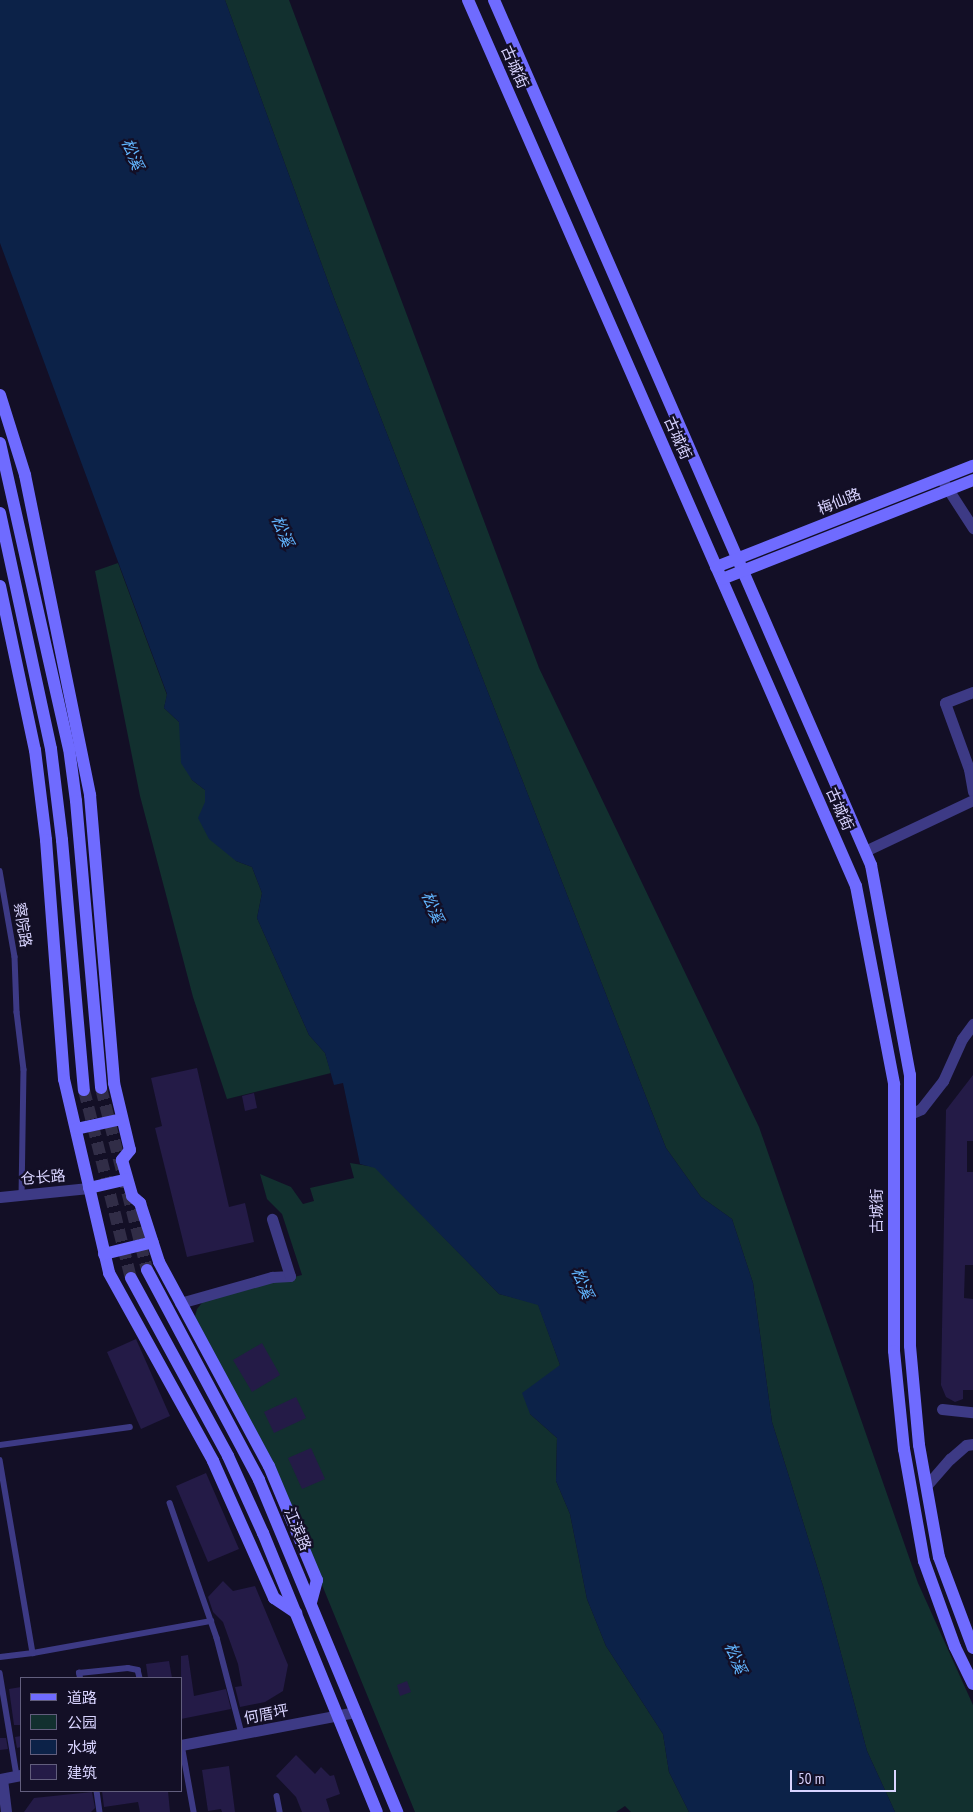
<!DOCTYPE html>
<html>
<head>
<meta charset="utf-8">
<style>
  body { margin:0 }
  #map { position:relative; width:973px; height:1812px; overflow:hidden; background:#130f26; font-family:"PT Sans Narrow","Noto Sans SC",sans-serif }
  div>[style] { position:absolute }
  .green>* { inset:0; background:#12302f }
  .water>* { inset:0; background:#0c2248 }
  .building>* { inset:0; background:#241b47 }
  .secondary-tunnel>* { height:12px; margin-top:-6px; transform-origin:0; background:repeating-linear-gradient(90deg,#312d47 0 12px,transparent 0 18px) }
  .lane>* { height:5.5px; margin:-2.75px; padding:0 2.75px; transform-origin:2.75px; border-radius:2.75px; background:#3d3a85 }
  .street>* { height:11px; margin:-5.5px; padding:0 5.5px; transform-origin:5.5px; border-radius:5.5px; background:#3d3a85 }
  .secondary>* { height:12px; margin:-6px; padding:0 6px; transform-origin:6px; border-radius:6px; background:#6f6bff }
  span { translate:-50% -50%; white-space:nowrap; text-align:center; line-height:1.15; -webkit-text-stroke:4.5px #130f26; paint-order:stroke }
  .street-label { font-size:15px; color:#d9d4ff }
  .water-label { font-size:16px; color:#62b6ff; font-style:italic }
  .legend { position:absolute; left:20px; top:1677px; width:162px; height:115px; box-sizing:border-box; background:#130f26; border:1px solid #625e7d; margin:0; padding:6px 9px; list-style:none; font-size:15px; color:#d9d4ff }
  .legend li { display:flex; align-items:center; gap:10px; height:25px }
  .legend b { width:25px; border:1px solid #625e7d }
  .scale { position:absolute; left:790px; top:1770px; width:106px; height:22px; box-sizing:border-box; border:2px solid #d9d4ff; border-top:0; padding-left:6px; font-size:15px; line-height:18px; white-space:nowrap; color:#d9d4ff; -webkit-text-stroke:4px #130f26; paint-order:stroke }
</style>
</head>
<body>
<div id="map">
  <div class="green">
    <div style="clip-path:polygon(225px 0,289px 0,539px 668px,759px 1127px,918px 1583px,973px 1705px,973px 1812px,895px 1812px,867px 1751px,823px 1586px,772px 1422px,753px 1283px,732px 1219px,701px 1197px,666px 1148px,334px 298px)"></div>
    <div style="clip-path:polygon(118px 563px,167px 695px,164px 708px,179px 722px,192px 780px,205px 790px,205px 802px,236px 861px,252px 867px,262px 893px,257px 918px,309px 1035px,325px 1053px,331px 1073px,227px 1099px,193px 997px,140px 796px,95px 571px)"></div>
    <div style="clip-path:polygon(350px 1163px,375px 1167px,499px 1294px,538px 1304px,560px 1365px,530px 1414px,557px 1438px,556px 1481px,570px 1514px,587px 1599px,606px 1646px,663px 1734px,669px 1772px,689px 1812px,631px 1812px,625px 1806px,616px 1812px,415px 1812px,286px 1497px,194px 1320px,197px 1309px,205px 1299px,302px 1275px,282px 1214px,267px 1199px,260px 1174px,291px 1187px,303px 1204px,314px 1201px,310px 1188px,354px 1178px)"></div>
  </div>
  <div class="water">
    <div style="clip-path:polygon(0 0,225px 0,334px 298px,666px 1148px,701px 1197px,732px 1219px,753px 1283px,772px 1422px,823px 1586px,867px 1751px,895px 1812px,689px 1812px,669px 1772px,663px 1734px,606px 1646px,587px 1599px,570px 1514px,556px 1481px,557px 1438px,530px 1414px,522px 1393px,560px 1365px,538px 1305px,499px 1294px,375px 1168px,360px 1164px,343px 1083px,334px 1085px,325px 1053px,309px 1035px,257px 918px,262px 893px,252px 867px,236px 861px,209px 839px,198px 818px,205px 802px,205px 790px,192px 780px,181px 763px,179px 722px,164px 708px,167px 694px,0 243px)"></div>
  </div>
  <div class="building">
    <div style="clip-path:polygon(197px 1068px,229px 1207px,245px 1203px,254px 1242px,187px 1257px,155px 1128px,162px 1126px,151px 1078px)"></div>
    <div style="clip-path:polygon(973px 1075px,973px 1141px,967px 1141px,967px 1172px,973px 1172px,973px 1265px,965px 1265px,964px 1298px,973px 1299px,973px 1390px,963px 1390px,963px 1399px,955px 1402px,946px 1397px,941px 1385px,946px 1110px)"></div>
    <div style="clip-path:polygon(254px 1093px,257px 1108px,245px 1111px,242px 1096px)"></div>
    <div style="clip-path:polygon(136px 1339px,170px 1416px,141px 1429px,107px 1352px)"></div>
    <div style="clip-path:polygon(262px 1343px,280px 1375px,252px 1392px,233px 1360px)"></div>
    <div style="clip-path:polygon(296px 1397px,306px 1418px,274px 1433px,264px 1412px)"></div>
    <div style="clip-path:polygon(311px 1448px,325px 1479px,302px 1489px,288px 1458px)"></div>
    <div style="clip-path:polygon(206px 1473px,239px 1549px,208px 1562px,176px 1486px)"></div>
    <div style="clip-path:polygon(223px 1581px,233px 1591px,255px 1586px,288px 1665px,283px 1691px,265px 1702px,240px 1707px,235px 1687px,242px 1686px,238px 1664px,223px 1622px,213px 1612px,208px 1597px)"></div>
    <div style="clip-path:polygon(188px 1655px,194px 1696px,226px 1689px,231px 1709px,181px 1719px,181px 1656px)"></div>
    <div style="clip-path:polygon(169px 1661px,172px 1678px,148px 1678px,146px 1664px)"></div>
    <div style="clip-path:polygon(407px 1681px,411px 1692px,400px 1696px,397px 1685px)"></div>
    <div style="clip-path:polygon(21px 1687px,21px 1725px,14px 1725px,9px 1689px)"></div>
    <div style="clip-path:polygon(21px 1736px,21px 1747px,17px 1748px,15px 1737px)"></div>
    <div style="clip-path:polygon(0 1738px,6px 1738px,8px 1749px,0 1750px)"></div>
    <div style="clip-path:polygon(296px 1755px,315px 1774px,321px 1767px,330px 1776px,334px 1775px,340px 1794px,326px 1799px,330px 1812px,302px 1812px,296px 1797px,276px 1776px)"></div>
    <div style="clip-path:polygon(229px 1766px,235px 1812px,222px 1812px,221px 1809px,208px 1811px,202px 1770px)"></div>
    <div style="clip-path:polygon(102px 1791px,168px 1791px,170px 1812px,140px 1812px,138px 1802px,104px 1807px)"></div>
    <div style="clip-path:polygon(92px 1792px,95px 1808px,91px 1812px,24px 1812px,34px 1798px)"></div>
  </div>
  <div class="secondary-tunnel">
    <div style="left:101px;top:1088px;width:188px;rotate:75.8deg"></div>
    <div style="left:84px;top:1090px;width:194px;rotate:76deg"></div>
  </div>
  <div class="lane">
    <div style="left:0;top:871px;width:87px;rotate:80.1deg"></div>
    <div style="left:15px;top:957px;width:55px;rotate:87.9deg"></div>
    <div style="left:17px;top:1012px;width:58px;rotate:83.1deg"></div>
    <div style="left:24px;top:1070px;width:124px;rotate:90.9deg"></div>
    <div style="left:0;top:1445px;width:131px;rotate:-7.9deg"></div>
    <div style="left:0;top:1460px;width:196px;rotate:80.3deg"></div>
    <div style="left:33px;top:1653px;width:181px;rotate:-10.2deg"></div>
    <div style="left:170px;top:1503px;width:143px;rotate:70.8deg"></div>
    <div style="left:217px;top:1638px;width:99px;rotate:75.4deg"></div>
    <div style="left:0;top:1657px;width:33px;rotate:-7deg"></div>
    <div style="left:0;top:1673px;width:104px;rotate:80.6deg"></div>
    <div style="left:80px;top:1678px;width:5px;rotate:-101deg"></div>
    <div style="left:79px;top:1673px;width:49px;rotate:-5.8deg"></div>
    <div style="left:128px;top:1668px;width:10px;rotate:11deg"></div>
    <div style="left:138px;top:1670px;width:8px;rotate:76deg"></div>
    <div style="left:182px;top:1745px;width:68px;rotate:79.8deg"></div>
    <div style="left:97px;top:1791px;width:21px;rotate:82deg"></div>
    <div style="left:277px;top:1796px;width:16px;rotate:79deg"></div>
  </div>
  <div class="street">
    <div style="left:944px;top:483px;width:54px;rotate:57.2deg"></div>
    <div style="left:973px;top:692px;width:30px;rotate:159deg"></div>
    <div style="left:945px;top:703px;width:70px;rotate:70deg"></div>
    <div style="left:969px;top:769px;width:23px;rotate:80deg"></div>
    <div style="left:865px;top:851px;width:119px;rotate:-25.3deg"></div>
    <div style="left:910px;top:1114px;width:12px;rotate:-24deg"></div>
    <div style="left:921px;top:1109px;width:36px;rotate:-52deg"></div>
    <div style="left:943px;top:1081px;width:46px;rotate:-65.7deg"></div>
    <div style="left:962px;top:1039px;width:19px;rotate:-54deg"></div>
    <div style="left:0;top:1197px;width:89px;rotate:-5.8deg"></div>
    <div style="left:180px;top:1303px;width:96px;rotate:-15.8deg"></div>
    <div style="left:272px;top:1277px;width:18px;rotate:-3deg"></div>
    <div style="left:290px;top:1276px;width:60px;rotate:-107.5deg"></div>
    <div style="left:942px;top:1409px;width:31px;rotate:6deg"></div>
    <div style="left:927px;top:1485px;width:35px;rotate:-49deg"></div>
    <div style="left:950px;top:1459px;width:21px;rotate:-41deg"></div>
    <div style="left:966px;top:1445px;width:7px;rotate:-8deg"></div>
    <div style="left:181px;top:1745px;width:178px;rotate:-10.7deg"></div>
    <div style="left:0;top:1779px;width:21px;rotate:-11deg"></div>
    <div style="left:2px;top:1779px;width:33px;rotate:83deg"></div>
  </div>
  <div class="secondary">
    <div style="left:468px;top:0;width:967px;rotate:66.35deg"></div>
    <div style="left:856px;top:886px;width:202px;rotate:79.1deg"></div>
    <div style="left:894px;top:1084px;width:267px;rotate:90deg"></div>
    <div style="left:894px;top:1351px;width:99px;rotate:84.2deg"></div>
    <div style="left:904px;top:1449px;width:114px;rotate:79.9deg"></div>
    <div style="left:924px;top:1561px;width:91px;rotate:70.2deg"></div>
    <div style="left:955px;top:1647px;width:41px;rotate:64.1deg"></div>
    <div style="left:494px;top:0;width:944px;rotate:66.45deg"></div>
    <div style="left:871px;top:865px;width:214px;rotate:79.5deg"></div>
    <div style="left:910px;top:1075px;width:271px;rotate:90deg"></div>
    <div style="left:910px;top:1346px;width:99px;rotate:84.8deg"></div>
    <div style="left:919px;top:1445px;width:114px;rotate:79.9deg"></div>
    <div style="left:939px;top:1557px;width:97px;rotate:69.5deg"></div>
    <div style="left:0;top:395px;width:84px;rotate:72.6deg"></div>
    <div style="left:25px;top:475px;width:327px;rotate:78.5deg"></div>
    <div style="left:90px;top:795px;width:289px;rotate:85.2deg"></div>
    <div style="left:114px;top:1083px;width:69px;rotate:76.6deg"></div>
    <div style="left:130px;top:1150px;width:13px;rotate:129deg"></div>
    <div style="left:122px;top:1160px;width:37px;rotate:74deg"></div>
    <div style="left:132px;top:1196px;width:11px;rotate:41deg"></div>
    <div style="left:140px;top:1203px;width:62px;rotate:72.1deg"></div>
    <div style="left:159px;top:1262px;width:232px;rotate:61.7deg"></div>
    <div style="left:269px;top:1466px;width:124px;rotate:67.2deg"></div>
    <div style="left:317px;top:1580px;width:23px;rotate:105deg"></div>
    <div style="left:0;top:443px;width:313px;rotate:77.3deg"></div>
    <div style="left:69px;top:748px;width:53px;rotate:82.5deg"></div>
    <div style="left:76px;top:801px;width:288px;rotate:85deg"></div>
    <div style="left:0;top:513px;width:241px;rotate:77.8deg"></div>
    <div style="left:51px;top:749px;width:92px;rotate:83.1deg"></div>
    <div style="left:62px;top:840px;width:251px;rotate:85deg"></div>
    <div style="left:716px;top:567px;width:276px;rotate:-21.5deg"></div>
    <div style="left:722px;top:579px;width:270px;rotate:-21.5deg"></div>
    <div style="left:0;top:586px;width:168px;rotate:78deg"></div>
    <div style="left:35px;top:750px;width:91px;rotate:83deg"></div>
    <div style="left:46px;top:840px;width:240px;rotate:85.7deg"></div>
    <div style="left:64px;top:1079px;width:199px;rotate:76.9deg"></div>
    <div style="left:109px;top:1273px;width:215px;rotate:61deg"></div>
    <div style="left:213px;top:1461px;width:150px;rotate:66deg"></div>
    <div style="left:274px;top:1598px;width:27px;rotate:34deg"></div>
    <div style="left:76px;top:1129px;width:47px;rotate:-12.3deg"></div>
    <div style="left:89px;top:1188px;width:39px;rotate:-13deg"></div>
    <div style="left:104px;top:1254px;width:50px;rotate:-13.8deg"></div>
    <div style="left:147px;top:1270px;width:238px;rotate:61.9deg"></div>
    <div style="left:259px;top:1480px;width:360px;rotate:67.4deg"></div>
    <div style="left:131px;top:1278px;width:203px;rotate:61.4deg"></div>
    <div style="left:228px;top:1456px;width:85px;rotate:65.6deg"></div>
    <div style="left:263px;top:1533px;width:301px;rotate:67.8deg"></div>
  </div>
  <div class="street-label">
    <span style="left:515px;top:67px;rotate:66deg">古城街</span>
    <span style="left:678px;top:438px;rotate:66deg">古城街</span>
    <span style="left:839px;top:501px;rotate:-22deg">梅仙路</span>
    <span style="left:840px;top:809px;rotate:66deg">古城街</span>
    <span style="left:23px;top:925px;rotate:81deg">察院路</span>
    <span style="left:43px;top:1177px;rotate:-5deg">仓长路</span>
    <span style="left:877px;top:1211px;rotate:-90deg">古城街</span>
    <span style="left:298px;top:1529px;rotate:67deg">江滨路</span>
    <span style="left:266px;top:1714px;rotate:-11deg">何厝坪</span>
  </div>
  <div class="water-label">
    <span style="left:133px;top:154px;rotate:68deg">松溪</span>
    <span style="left:283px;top:531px;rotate:68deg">松溪</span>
    <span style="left:433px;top:907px;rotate:68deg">松溪</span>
    <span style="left:583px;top:1283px;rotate:68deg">松溪</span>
    <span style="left:736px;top:1658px;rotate:68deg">松溪</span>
  </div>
  <ul class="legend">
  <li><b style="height:6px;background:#6f6bff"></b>道路</li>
  <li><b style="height:14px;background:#12302f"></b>公园</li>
  <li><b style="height:14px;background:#0c2248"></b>水域</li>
  <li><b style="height:14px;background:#241b47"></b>建筑</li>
  </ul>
  <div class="scale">50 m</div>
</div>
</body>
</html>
